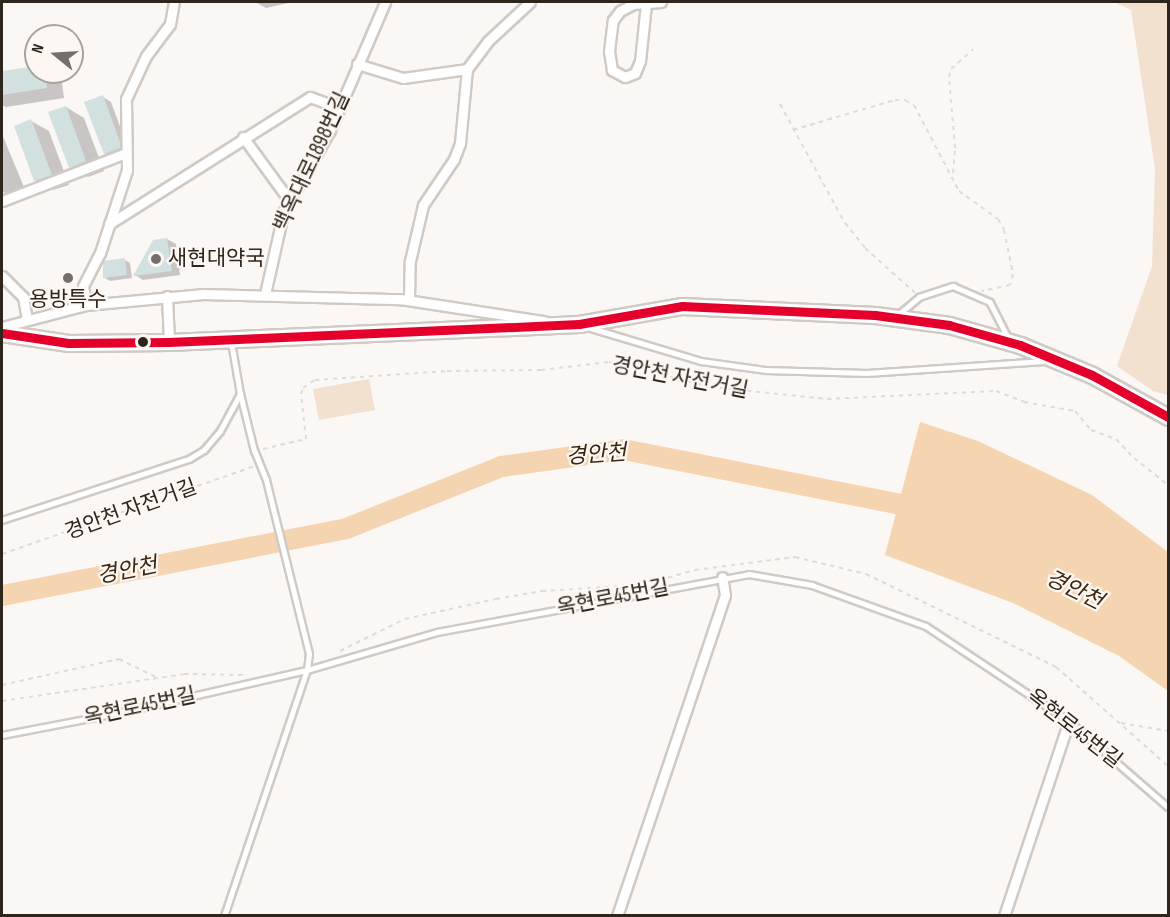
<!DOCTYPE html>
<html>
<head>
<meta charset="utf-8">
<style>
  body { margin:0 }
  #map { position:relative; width:1170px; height:917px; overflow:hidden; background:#faf7f5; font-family:"Sofia Sans Condensed","Noto Sans KR",sans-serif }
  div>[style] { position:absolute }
  .green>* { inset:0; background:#f2e1cf }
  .water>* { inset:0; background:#f5d4b1 }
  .shadow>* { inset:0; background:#0003 }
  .river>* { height:21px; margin:-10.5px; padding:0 10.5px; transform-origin:10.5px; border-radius:10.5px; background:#f5d4b1 }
  .building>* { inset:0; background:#d2e1e0 }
  .path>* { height:2px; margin-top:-1px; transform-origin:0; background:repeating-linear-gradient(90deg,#dddcdc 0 4.5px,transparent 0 9px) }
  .roads { filter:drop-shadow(2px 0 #d0cac5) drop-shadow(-2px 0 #d0cac5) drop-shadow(0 2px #d0cac5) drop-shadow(0 -2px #d0cac5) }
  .service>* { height:4.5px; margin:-2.25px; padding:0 2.25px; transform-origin:2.25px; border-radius:2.25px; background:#fefefe }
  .minor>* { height:9px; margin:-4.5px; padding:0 4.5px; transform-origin:4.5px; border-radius:4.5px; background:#fefefe }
  .primary>* { height:15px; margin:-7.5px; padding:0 7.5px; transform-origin:7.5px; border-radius:7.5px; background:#fefefe }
  .bus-1>* { height:9px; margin:-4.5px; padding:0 4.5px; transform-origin:4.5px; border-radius:4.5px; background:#e4002b }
  .dots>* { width:16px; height:16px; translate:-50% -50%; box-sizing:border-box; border:3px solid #fcf7f3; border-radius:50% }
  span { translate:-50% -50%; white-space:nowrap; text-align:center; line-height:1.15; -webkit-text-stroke:4.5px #fcf7f3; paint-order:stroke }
  .street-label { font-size:21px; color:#2e261d }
  .poi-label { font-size:21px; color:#2e261d }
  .left { translate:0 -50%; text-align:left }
  .water-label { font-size:22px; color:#3a2710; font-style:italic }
  .frame { position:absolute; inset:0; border:3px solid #2e261d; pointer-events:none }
  .north { position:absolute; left:24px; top:24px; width:60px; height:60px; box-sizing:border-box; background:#fcf7f3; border:2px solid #aaa39d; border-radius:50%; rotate:288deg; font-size:16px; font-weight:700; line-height:24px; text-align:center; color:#2e261d }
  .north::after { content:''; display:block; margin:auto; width:21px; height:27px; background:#756f69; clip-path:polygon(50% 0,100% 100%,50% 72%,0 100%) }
</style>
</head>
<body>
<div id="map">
  <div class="green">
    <div style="clip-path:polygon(1114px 2px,1168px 2px,1168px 395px,1153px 391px,1117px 366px,1152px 266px,1155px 169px,1131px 10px)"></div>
    <div style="clip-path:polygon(369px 379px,375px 410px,319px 420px,313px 389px)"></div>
  </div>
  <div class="water">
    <div style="clip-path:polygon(920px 422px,978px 441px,1092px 495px,1168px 552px,1168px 691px,1119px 656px,1013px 603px,885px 555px)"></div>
  </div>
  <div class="shadow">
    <div style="clip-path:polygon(255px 2px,293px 2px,266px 8px)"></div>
    <div style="clip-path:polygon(36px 67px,36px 72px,53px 72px,61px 76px,64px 98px,6px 107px,2px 105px,2px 73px)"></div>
    <div style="clip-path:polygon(103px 97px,111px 102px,128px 148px,114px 158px,105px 153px)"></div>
    <div style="clip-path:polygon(66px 107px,84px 118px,104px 171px,88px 177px,70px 167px)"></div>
    <div style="clip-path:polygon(31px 121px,49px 131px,69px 185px,53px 190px,35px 180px)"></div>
    <div style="clip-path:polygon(2px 134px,26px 192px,12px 198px,2px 191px)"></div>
    <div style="clip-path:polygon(167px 239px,176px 244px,180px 275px,143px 280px,135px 275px)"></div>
    <div style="clip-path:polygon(125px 260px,130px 263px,132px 278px,110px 281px,105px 278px)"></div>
  </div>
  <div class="river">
    <div style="left:2px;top:595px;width:350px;rotate:-11deg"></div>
    <div style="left:346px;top:528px;width:167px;rotate:-21.8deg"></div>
    <div style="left:501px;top:466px;width:123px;rotate:-7.9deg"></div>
    <div style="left:623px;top:449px;width:283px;rotate:11.2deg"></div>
    <div style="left:901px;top:504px;width:26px;rotate:28deg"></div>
  </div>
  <div class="building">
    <div style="clip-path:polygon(36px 66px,36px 72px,44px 72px,47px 88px,2px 95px,2px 71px)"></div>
    <div style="clip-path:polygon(103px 95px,120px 142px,120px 148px,104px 154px,84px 102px)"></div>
    <div style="clip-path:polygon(66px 106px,86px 161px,69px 168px,48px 112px)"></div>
    <div style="clip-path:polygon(31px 119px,52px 175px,34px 181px,14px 126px)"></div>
    <div style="clip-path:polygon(167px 238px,172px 271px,133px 276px,153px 240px)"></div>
    <div style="clip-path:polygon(125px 258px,127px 275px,103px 278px,103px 261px)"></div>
  </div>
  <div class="path">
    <div style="left:780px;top:104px;width:136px;rotate:61.4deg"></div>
    <div style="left:845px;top:223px;width:32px;rotate:51deg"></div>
    <div style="left:865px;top:248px;width:67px;rotate:42deg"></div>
    <div style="left:793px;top:130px;width:106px;rotate:-16.4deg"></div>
    <div style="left:895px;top:100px;width:10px"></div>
    <div style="left:905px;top:100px;width:10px;rotate:29deg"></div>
    <div style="left:914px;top:105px;width:97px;rotate:62.4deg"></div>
    <div style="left:959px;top:191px;width:48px;rotate:35.7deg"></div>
    <div style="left:998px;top:219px;width:13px;rotate:61deg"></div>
    <div style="left:1004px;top:230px;width:45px;rotate:78.4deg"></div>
    <div style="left:1013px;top:274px;width:11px;rotate:105deg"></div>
    <div style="left:1010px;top:285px;width:29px;rotate:168deg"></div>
    <div style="left:953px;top:173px;width:25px;rotate:-85deg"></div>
    <div style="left:955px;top:148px;width:71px;rotate:-94.8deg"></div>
    <div style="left:949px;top:77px;width:8px;rotate:-76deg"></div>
    <div style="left:951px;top:69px;width:30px;rotate:-42deg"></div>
    <div style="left:263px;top:449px;width:44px;rotate:-13.1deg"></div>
    <div style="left:306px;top:439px;width:45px;rotate:-96.3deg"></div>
    <div style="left:301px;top:394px;width:6px;rotate:-72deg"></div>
    <div style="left:303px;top:388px;width:14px;rotate:-34deg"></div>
    <div style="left:315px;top:380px;width:132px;rotate:-3.9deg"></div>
    <div style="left:447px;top:371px;width:94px;rotate:-0.6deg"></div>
    <div style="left:541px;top:370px;width:68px;rotate:-6.7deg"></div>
    <div style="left:609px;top:362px;width:105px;rotate:13.8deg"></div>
    <div style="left:711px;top:387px;width:117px;rotate:5.9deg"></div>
    <div style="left:827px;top:399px;width:169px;rotate:-2.7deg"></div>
    <div style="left:996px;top:391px;width:30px;rotate:21deg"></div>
    <div style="left:1024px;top:402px;width:52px;rotate:10deg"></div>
    <div style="left:1075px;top:411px;width:25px;rotate:50deg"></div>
    <div style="left:1091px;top:430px;width:27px;rotate:20deg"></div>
    <div style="left:1116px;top:439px;width:26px;rotate:47deg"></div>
    <div style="left:1134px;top:458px;width:43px;rotate:38.5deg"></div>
    <div style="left:2px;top:554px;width:267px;rotate:-19.2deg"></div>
    <div style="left:340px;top:651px;width:72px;rotate:-26.2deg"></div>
    <div style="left:405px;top:619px;width:93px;rotate:-12.4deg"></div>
    <div style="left:496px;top:599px;width:47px;rotate:-9.9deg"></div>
    <div style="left:542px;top:591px;width:100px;rotate:-3.4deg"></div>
    <div style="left:642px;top:585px;width:55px;rotate:-15.8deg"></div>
    <div style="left:695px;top:570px;width:101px;rotate:-7.4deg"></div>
    <div style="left:795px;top:557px;width:73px;rotate:13.5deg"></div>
    <div style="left:866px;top:574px;width:212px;rotate:26.1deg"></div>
    <div style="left:1056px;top:667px;width:149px;rotate:41.5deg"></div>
    <div style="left:2px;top:685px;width:120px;rotate:-12.5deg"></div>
    <div style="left:119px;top:659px;width:43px;rotate:26deg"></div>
    <div style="left:2px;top:701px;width:184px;rotate:-8.4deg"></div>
    <div style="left:184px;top:674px;width:59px;rotate:1deg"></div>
    <div style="left:1121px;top:723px;width:48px;rotate:9.7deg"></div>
  </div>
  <div class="roads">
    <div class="service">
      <div style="left:899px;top:314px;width:26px;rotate:-40deg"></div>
      <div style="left:919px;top:297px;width:36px;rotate:-18deg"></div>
      <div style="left:953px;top:286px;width:40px;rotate:23.4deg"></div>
      <div style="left:990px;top:302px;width:38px;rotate:63deg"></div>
      <div style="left:591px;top:328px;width:115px;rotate:16.7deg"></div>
      <div style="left:701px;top:361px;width:66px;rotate:7.9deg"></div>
      <div style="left:766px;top:370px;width:101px;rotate:1.7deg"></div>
      <div style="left:867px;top:373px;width:177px;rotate:-3.9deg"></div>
      <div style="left:2px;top:520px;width:197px;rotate:-18.1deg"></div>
      <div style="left:189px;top:459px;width:17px;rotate:-31deg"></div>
      <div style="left:204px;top:450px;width:25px;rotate:-50deg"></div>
      <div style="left:220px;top:431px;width:42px;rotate:-61.6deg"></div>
      <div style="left:2px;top:735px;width:122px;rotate:-10.9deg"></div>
      <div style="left:122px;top:712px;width:190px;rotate:-12.8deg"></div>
      <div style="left:307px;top:670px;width:135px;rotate:-16.3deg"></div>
      <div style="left:437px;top:632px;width:317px;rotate:-10.5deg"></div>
      <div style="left:749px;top:574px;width:64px;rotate:9.9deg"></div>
      <div style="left:812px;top:585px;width:121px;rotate:19.8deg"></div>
      <div style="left:926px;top:626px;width:172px;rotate:33.6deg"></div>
      <div style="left:1069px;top:721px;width:131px;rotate:41deg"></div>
      <div style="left:224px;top:916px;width:260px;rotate:-71.4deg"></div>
      <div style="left:307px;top:670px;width:16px;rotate:-83deg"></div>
      <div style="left:309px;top:654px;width:179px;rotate:-103.9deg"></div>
      <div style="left:266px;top:480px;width:31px;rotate:-112deg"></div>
      <div style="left:254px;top:451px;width:59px;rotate:-103.8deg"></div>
      <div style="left:240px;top:394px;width:53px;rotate:-99.8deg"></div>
    </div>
    <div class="minor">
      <div style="left:646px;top:4px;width:57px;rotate:96deg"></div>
      <div style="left:640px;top:61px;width:13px;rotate:113deg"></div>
      <div style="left:635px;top:73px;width:11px;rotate:158deg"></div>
      <div style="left:625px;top:77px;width:15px;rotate:-152deg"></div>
      <div style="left:612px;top:70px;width:19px;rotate:-99deg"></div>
      <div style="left:609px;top:51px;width:31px;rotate:-83deg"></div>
      <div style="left:613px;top:20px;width:11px;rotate:-52deg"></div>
      <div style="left:620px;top:11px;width:15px;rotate:-28deg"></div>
      <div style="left:633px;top:4px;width:28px;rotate:-4deg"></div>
      <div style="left:357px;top:64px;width:48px;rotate:16.9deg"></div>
      <div style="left:403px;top:78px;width:65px;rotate:-8deg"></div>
      <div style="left:243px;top:137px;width:78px;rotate:53.9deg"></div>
      <div style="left:2px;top:201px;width:133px;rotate:-21.2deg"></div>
      <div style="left:109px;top:224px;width:238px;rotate:-32.3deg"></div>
      <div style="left:310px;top:97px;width:32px;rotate:20deg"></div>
      <div style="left:2px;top:276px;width:30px;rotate:45deg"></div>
      <div style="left:23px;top:297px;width:23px;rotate:80deg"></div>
      <div style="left:265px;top:294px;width:86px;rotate:-77.3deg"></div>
      <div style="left:284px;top:210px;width:92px;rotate:-60.1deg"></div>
      <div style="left:330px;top:130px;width:139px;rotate:-66.7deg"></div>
      <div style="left:167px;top:296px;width:46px;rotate:87.5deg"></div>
      <div style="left:409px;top:300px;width:39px;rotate:-89deg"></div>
      <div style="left:410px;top:261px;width:57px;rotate:-76.9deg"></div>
      <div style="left:423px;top:205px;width:55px;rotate:-56deg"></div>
      <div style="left:454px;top:159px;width:17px;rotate:-69deg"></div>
      <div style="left:460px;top:143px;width:74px;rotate:-84.6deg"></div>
      <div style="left:467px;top:69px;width:35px;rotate:-53deg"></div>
      <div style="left:488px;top:41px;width:57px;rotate:-42.9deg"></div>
      <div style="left:86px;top:305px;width:19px;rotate:-99deg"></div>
      <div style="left:83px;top:286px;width:37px;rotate:-63deg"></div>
      <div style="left:100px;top:253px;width:87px;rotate:-72deg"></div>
      <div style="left:127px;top:170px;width:71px;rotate:-90.8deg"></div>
      <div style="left:126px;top:99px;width:47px;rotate:-65.1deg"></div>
      <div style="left:146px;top:56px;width:40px;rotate:-53deg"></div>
      <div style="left:170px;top:24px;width:22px;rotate:-80deg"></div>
      <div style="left:2px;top:327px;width:87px;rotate:-14.7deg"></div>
      <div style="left:86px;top:305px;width:118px;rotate:-5.4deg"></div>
      <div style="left:203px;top:294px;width:197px;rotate:1.5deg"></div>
      <div style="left:400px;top:299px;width:146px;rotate:8.7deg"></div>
      <div style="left:617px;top:916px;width:339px;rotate:-71.4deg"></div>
      <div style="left:725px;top:595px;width:18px;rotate:-99deg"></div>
      <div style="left:1004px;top:916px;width:206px;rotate:-71.6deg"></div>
    </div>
    <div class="primary">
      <div style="left:2px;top:333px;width:67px;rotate:8.6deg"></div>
      <div style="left:68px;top:343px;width:101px;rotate:-0.6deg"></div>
      <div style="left:169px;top:342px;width:410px;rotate:-2.5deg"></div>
      <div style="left:579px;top:324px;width:105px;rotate:-9.9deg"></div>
      <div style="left:682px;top:306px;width:193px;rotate:2.7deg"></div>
      <div style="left:875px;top:315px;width:75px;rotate:7.7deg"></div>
      <div style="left:949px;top:325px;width:74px;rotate:15.7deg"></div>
      <div style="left:1020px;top:345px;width:78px;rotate:22.6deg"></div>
      <div style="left:1092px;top:375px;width:87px;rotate:28.9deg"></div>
    </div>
  </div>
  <div class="bus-1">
    <div style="left:2px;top:333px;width:67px;rotate:8.6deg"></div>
    <div style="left:68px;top:343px;width:101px;rotate:-0.6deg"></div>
    <div style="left:169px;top:342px;width:410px;rotate:-2.5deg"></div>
    <div style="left:579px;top:324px;width:105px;rotate:-9.9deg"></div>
    <div style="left:682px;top:306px;width:193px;rotate:2.7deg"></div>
    <div style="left:875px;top:315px;width:75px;rotate:7.7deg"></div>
    <div style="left:949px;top:325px;width:74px;rotate:15.7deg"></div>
    <div style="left:1020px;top:345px;width:78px;rotate:22.6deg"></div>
    <div style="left:1092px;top:375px;width:87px;rotate:28.9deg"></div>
  </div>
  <div class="dots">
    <div style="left:156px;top:259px;background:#756f69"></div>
    <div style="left:68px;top:278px;background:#756f69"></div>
    <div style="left:143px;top:342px;background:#2e261d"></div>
  </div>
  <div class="street-label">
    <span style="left:312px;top:162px;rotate:-65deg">백옥대로1898번길</span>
    <span style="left:680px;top:378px;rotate:11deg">경안천 자전거길</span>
    <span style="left:131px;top:510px;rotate:-20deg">경안천 자전거길</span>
    <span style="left:613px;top:598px;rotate:-11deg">옥현로45번길</span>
    <span style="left:140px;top:707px;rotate:-12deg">옥현로45번길</span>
    <span style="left:1074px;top:729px;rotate:38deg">옥현로45번길</span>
  </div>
  <div class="poi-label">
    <span class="left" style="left:168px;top:259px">새현대약국</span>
    <span style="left:68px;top:300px">용방특수</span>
  </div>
  <div class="water-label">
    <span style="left:596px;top:455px;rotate:-4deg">경안천</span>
    <span style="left:127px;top:571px;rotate:-11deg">경안천</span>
    <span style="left:1074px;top:590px;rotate:26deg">경안천</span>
  </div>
  <div class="frame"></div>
  <div class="north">N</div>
</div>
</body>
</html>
